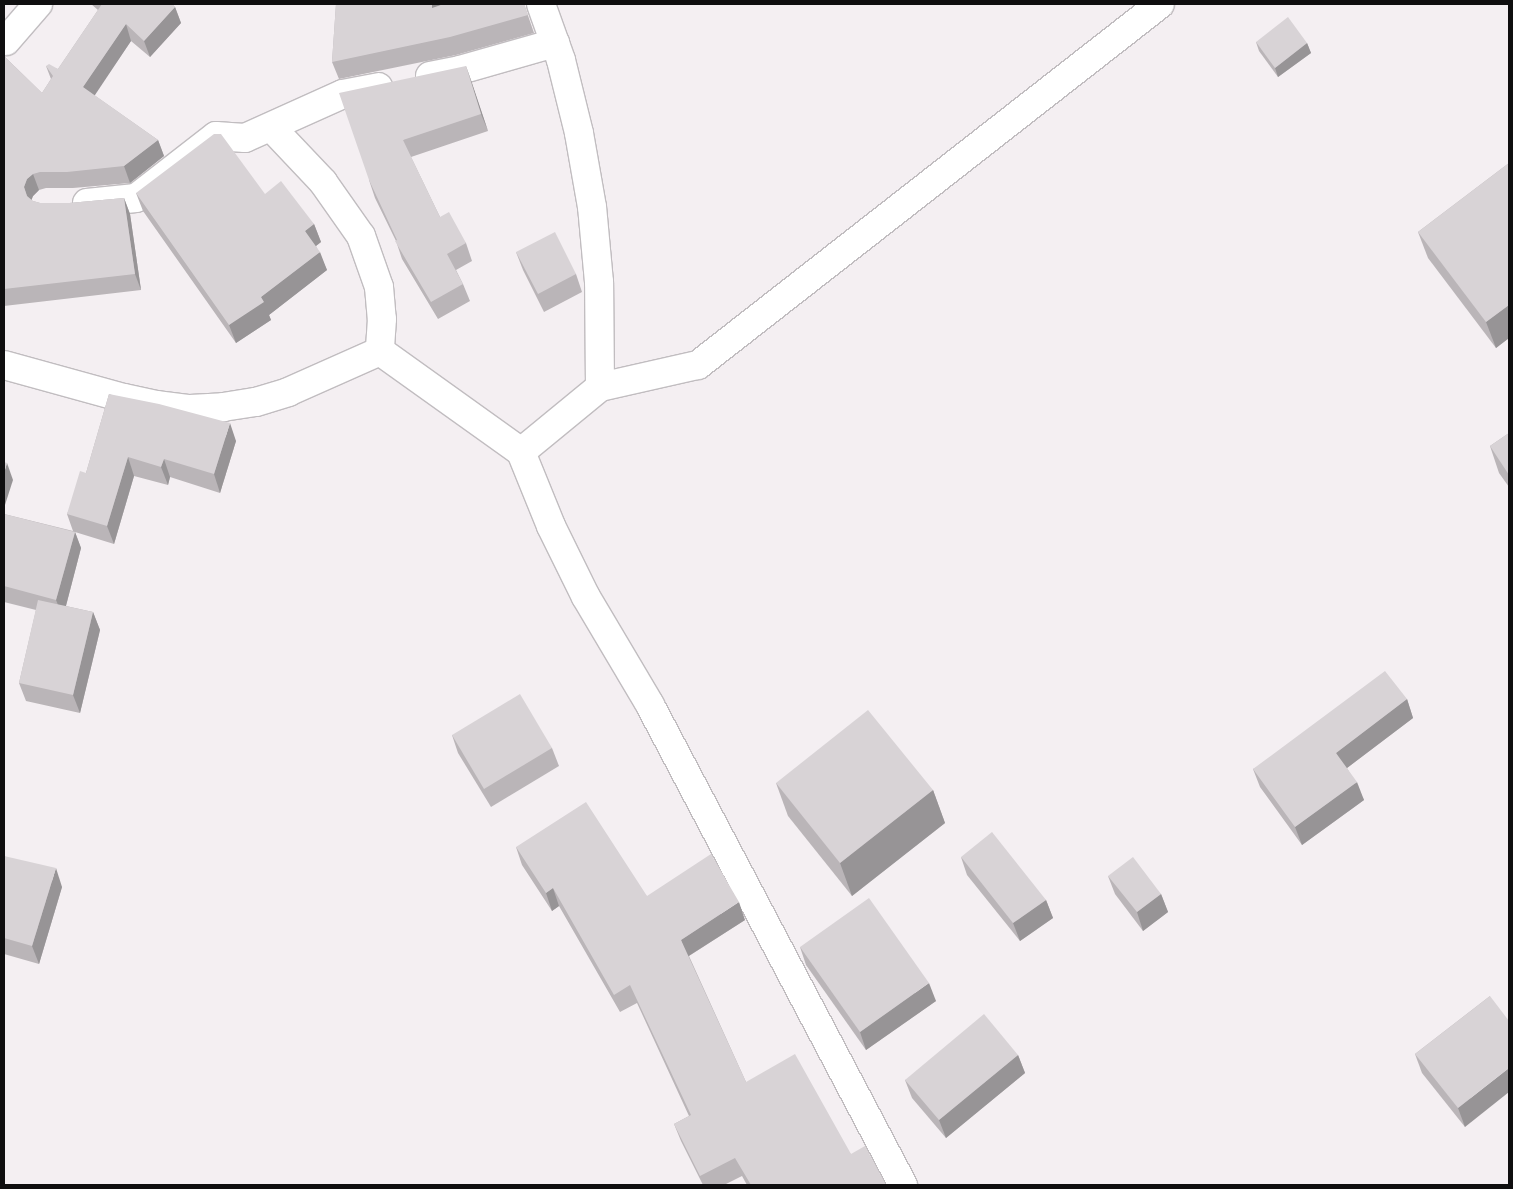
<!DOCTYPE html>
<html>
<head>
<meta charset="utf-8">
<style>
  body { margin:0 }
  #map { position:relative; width:1513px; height:1189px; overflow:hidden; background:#f4eff2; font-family:"PT Sans Narrow",sans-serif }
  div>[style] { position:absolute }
  .roads { filter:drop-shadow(1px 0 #c1bdc0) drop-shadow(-1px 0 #c1bdc0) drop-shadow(0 1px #c1bdc0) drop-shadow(0 -1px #c1bdc0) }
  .street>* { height:28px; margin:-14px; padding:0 14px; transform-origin:14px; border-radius:14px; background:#fff }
  .secondary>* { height:28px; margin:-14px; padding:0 14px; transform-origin:14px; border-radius:14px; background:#fff }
  .wall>* { inset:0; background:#bab5b8 }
  .shaded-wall>* { inset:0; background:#979496 }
  .building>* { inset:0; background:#d8d3d6 }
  span { translate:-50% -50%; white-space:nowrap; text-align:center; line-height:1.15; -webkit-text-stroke:4.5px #fffdfe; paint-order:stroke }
  .frame { position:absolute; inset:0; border:5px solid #0f0e0f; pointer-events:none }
</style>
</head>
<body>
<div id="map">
  <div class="roads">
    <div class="street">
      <div style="left:6px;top:41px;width:49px;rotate:-49.1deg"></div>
      <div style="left:430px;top:76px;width:31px;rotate:-11deg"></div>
      <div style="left:460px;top:70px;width:99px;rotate:-15.9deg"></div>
      <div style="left:271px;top:127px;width:76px;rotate:46.6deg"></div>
      <div style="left:323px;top:182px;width:66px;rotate:54.9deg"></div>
      <div style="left:361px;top:236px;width:54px;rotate:70.6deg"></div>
      <div style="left:379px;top:287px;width:32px;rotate:85deg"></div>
      <div style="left:382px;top:319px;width:32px;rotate:94deg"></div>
      <div style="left:87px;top:203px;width:49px;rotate:-5.8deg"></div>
      <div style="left:136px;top:198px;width:101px;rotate:-37.8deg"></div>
      <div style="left:216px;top:136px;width:29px;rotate:4deg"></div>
      <div style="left:245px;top:138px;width:107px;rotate:-24.2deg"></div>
      <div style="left:343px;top:94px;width:36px;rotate:-11deg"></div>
      <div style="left:380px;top:351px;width:173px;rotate:35.6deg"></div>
      <div style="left:521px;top:452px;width:102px;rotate:-39.4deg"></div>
      <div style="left:600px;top:387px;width:105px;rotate:-90.5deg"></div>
      <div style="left:599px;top:282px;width:75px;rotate:-95.3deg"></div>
      <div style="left:592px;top:207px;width:75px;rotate:-100deg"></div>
      <div style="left:579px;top:133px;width:75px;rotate:-103.9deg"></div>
      <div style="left:561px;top:60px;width:59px;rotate:-109.7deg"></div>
      <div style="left:4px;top:365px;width:124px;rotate:15.4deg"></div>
      <div style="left:124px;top:398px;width:33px;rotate:12deg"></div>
      <div style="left:156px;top:405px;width:34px;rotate:7deg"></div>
      <div style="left:190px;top:409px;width:33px;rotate:-3deg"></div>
      <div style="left:223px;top:407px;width:33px;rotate:-9deg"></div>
      <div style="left:256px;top:402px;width:34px;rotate:-17deg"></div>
      <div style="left:288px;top:392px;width:101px;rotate:-24deg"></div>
      <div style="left:600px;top:387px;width:100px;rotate:-12.7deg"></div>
      <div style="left:698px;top:365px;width:586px;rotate:-38deg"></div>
    </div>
    <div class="secondary">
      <div style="left:521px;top:452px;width:80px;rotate:67.9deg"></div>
      <div style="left:551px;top:526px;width:79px;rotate:63.8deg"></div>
      <div style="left:586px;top:597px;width:126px;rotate:59.3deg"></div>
      <div style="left:650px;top:705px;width:543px;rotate:62.21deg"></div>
    </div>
  </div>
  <div class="wall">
    <div style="clip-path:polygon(91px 4px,172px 4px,175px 7px,181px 23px,150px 57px,131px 41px,94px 95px,158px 140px,164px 156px,130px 183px,73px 188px,46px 188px,39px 190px,33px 196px,31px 200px,33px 201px,40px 203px,69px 203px,124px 198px,130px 214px,141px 290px,4px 306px,4px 56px,42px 93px,51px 79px,46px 66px,58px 69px,98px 10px)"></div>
    <div style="clip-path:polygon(336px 4px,440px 4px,440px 5px,524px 4px,534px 33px,456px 55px,339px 79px,332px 62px)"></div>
    <div style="clip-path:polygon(1256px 42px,1307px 43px,1311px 53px,1278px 77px,1259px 51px)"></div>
    <div style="clip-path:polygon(466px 66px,488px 131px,411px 157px,440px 217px,466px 243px,472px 261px,456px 270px,463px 284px,470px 301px,438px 319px,402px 259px,396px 241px,375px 198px,369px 180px)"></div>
    <div style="clip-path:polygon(1509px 163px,1509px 338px,1496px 348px,1428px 258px,1418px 232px)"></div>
    <div style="clip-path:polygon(136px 193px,265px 194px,314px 224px,321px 242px,316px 246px,327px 270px,269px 315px,271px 320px,236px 343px,143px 211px)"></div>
    <div style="clip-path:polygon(516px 252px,576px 274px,582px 292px,544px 312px,523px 270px)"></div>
    <div style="clip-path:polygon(109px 394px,236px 441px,220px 493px,170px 477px,168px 485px,134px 476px,114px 544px,75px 532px,81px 548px,66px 606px,93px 612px,100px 630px,80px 713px,26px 701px,19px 683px,36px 610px,4px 602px,4px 514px,73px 531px,67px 514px,86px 473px)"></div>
    <div style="clip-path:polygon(1509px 433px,1509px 487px,1499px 473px,1490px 446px)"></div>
    <div style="clip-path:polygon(1407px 699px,1413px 718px,1347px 768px,1364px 800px,1302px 845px,1260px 787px,1253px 769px)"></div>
    <div style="clip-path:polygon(452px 735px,552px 748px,559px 766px,491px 807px,458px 753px)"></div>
    <div style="clip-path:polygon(776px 783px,933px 790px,945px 823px,852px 896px,788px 816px)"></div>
    <div style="clip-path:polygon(516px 847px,647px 896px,745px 920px,689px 956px,746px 1082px,851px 1154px,886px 1185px,747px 1185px,742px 1176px,724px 1185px,703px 1185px,681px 1141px,674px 1124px,689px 1116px,637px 1003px,620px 1012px,559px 906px,552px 911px,522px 865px)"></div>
    <div style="clip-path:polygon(4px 856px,62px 887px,39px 964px,4px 954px)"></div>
    <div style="clip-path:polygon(961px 857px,1046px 900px,1053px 918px,1020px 941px,967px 875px)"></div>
    <div style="clip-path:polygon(1108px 876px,1161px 894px,1168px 912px,1143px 931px,1115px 894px)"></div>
    <div style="clip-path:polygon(800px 947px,936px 1001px,866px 1050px,806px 965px)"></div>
    <div style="clip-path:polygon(1490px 996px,1465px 1127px,1422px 1073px,1415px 1054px)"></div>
    <div style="clip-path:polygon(1018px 1055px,1025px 1073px,946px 1138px,912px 1098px,905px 1080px)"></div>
  </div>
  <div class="shaded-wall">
    <div style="clip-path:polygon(432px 4px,440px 4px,438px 25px,432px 8px)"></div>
    <div style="clip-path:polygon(175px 7px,181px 23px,150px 57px,144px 41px)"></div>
    <div style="clip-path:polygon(126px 24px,131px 41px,89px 104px,83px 87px)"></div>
    <div style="clip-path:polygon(1307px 43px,1311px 53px,1278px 77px,1275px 68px)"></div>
    <div style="clip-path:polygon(466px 66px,472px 83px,488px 131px,481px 114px)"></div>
    <div style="clip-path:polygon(158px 140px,164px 156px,130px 183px,124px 166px)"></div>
    <div style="clip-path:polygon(33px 174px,39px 190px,33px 196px,30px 204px,27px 196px,24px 187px,27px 179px)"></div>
    <div style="clip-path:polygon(124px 198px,130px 214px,141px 290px,135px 274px)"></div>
    <div style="clip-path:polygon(314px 224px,321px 242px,312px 249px,305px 231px)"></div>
    <div style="clip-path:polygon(320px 252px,327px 270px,269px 315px,271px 320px,236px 343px,229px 325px,261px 297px)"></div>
    <div style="clip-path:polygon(1509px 305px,1509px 338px,1496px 348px,1486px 322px)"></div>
    <div style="clip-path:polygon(230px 423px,236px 441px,220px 493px,214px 474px)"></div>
    <div style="clip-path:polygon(128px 457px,134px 476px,114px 544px,107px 526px)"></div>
    <div style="clip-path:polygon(164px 459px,170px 477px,168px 485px,161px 467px)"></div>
    <div style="clip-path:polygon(7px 463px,13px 480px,4px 508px,4px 473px)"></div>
    <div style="clip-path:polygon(75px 532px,81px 548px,63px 617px,56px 600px)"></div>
    <div style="clip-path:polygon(93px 612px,100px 630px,80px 713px,73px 695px)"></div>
    <div style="clip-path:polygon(1407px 699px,1413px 718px,1343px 771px,1336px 753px)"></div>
    <div style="clip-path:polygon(1357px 782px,1364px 800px,1302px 845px,1295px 827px)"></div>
    <div style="clip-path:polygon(933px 790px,945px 823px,852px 896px,840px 863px)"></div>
    <div style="clip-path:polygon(56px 868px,62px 887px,39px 964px,32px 946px)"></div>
    <div style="clip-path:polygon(553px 888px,559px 906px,552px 911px,546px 893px)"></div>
    <div style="clip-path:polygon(1161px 894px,1168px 912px,1143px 931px,1137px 912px)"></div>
    <div style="clip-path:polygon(1046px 900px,1053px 918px,1020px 941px,1013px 923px)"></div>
    <div style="clip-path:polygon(739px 902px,745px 920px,687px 957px,681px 940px)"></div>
    <div style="clip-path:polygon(929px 983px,936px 1001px,866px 1050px,860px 1032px)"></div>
    <div style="clip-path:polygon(1018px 1055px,1025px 1073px,946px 1138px,939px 1120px)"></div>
    <div style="clip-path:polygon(1509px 1068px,1509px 1092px,1465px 1127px,1458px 1108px)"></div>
  </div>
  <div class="building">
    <div style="clip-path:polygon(102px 4px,172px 4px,175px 7px,144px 41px,126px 24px,83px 87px,158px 140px,124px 166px,67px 172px,40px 172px,33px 174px,27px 179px,24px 187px,27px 196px,33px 201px,40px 203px,69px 203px,124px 198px,135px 274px,4px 289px,4px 56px,42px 93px,53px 76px,46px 66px,49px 64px,58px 69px)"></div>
    <div style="clip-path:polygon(336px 4px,432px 4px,432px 8px,444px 4px,524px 4px,528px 15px,450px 37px,332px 62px)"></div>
    <div style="clip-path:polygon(1288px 17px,1307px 43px,1275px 68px,1256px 42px)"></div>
    <div style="clip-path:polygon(466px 66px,481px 114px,403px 140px,440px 217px,449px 212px,466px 243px,447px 254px,463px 284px,431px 302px,395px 241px,397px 240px,369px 180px,339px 93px)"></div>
    <div style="clip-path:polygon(214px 134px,221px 134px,265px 194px,281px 181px,314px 224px,305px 231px,320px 252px,261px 297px,264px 302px,229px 325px,136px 193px)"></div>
    <div style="clip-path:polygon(1509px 163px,1509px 305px,1486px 322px,1418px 232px)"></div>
    <div style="clip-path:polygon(555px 232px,576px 274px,538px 294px,516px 252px)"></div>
    <div style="clip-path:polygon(109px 394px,159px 404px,230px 423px,214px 474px,164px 459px,161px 467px,128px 457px,107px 526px,67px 514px,80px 471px,86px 473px)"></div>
    <div style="clip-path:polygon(1509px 433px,1509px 475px,1490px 446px)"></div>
    <div style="clip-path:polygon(4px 462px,7px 463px,4px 473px)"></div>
    <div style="clip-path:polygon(4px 514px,75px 532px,56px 600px,4px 586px)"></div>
    <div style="clip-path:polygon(38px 600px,93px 612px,73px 695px,19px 683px)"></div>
    <div style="clip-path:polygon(1385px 671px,1407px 699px,1336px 753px,1357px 782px,1295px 827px,1253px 769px)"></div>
    <div style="clip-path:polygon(520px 694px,552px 748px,484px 789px,452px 735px)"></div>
    <div style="clip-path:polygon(868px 710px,933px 790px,840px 863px,776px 783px)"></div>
    <div style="clip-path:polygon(586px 802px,647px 896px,711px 854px,739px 902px,681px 940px,746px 1082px,795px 1054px,851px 1154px,865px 1146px,886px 1185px,751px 1185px,735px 1158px,700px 1176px,674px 1124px,691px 1115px,630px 985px,614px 995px,553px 888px,546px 893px,516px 847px)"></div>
    <div style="clip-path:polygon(992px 832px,1046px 900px,1013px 923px,961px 857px)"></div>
    <div style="clip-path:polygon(4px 856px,56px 868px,32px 946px,4px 938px)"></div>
    <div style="clip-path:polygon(1133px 857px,1161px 894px,1137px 912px,1108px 876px)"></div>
    <div style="clip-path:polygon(869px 898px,929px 983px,860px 1032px,800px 947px)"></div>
    <div style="clip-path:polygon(1490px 996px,1509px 1021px,1509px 1068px,1458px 1108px,1415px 1054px)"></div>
    <div style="clip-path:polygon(984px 1014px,1018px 1055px,939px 1120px,905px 1080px)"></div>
  </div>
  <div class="frame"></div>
</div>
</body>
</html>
